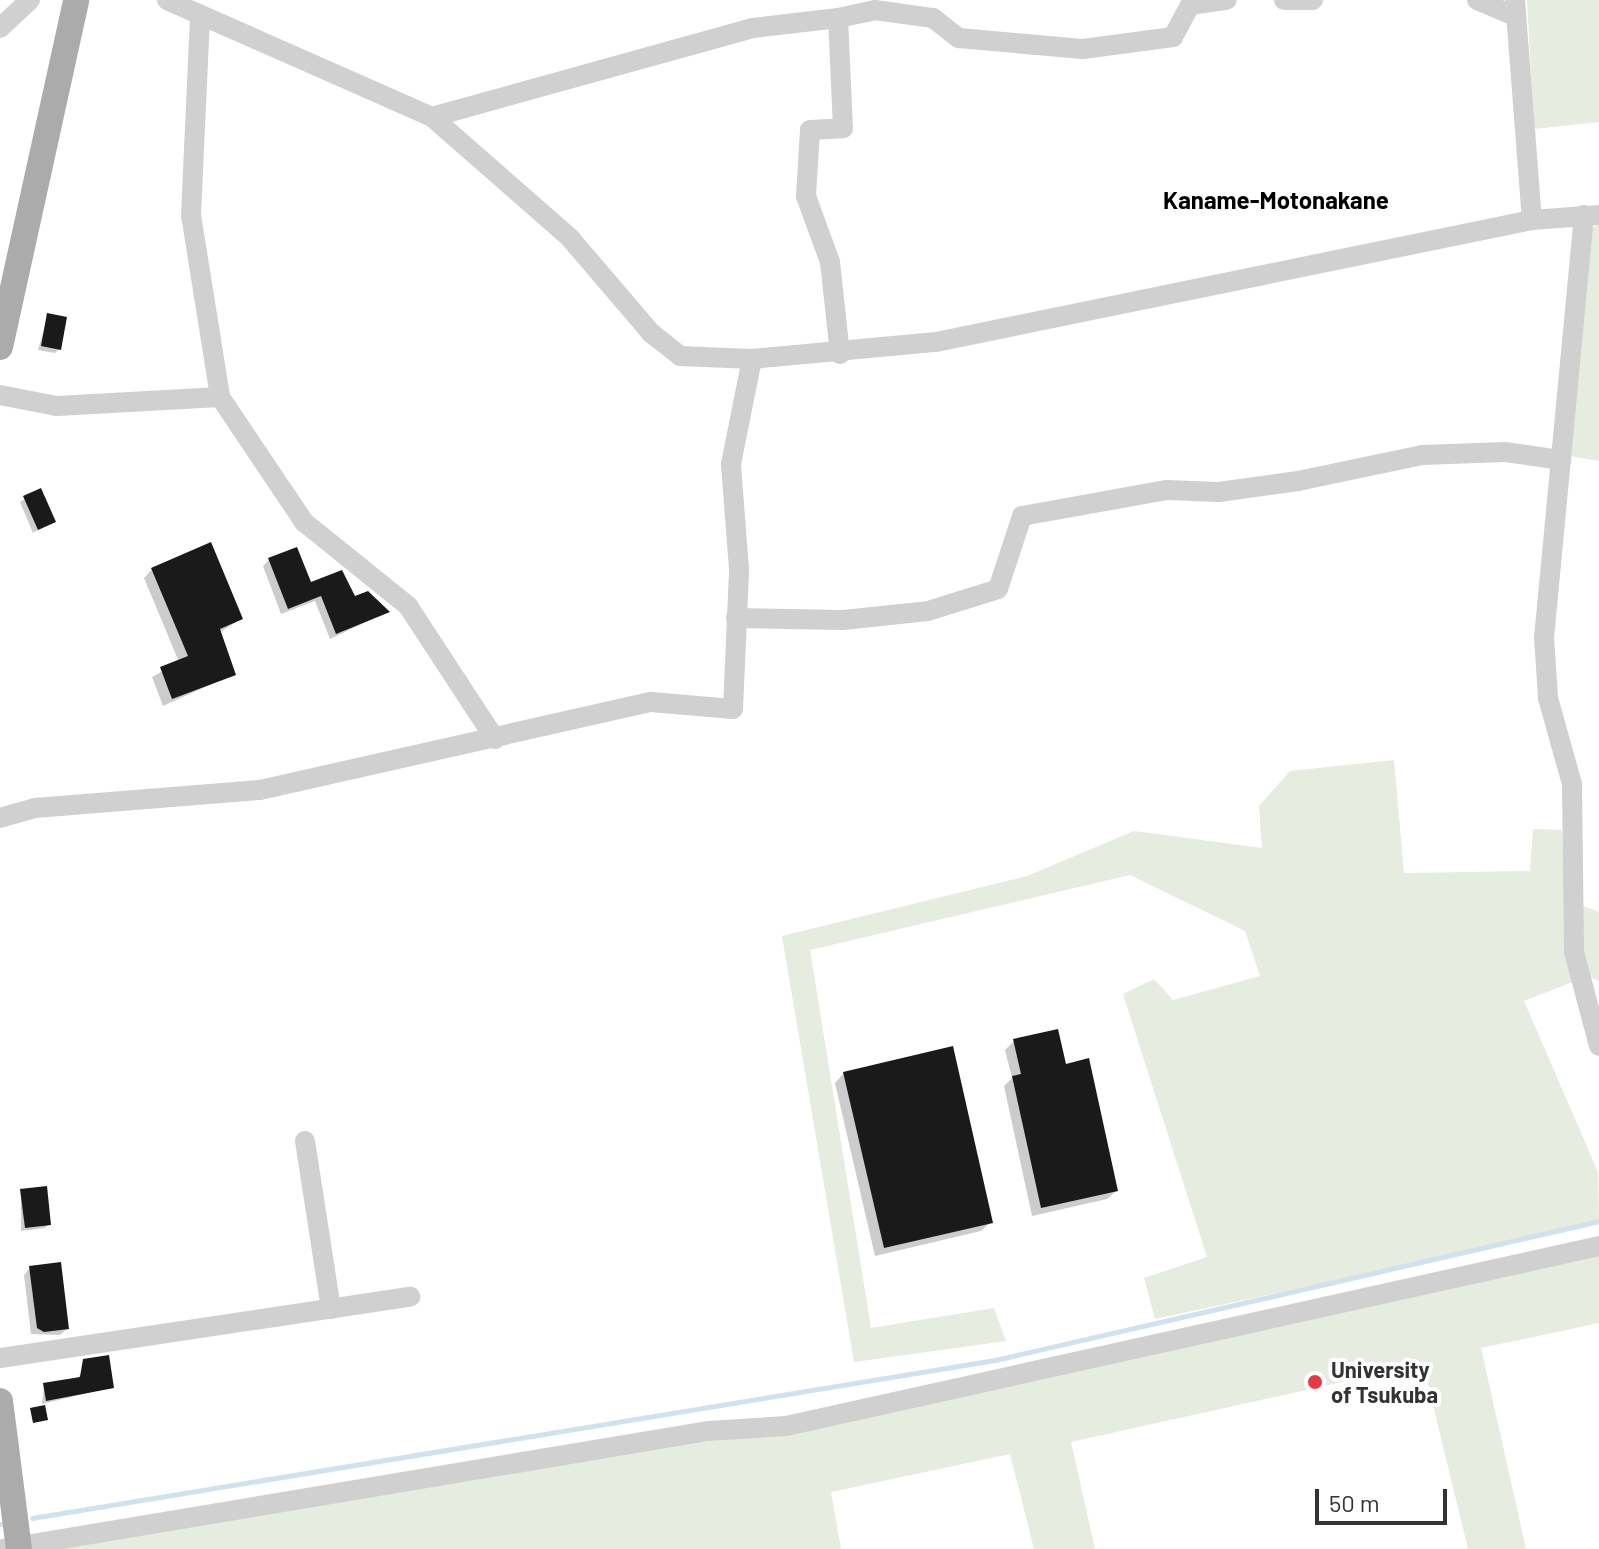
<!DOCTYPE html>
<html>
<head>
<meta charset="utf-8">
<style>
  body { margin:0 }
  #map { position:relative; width:1599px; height:1549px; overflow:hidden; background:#fff; font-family:Barlow,sans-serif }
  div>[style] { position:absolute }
  .green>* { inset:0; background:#e6ecdf }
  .shadow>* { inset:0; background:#0003 }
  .stream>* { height:5px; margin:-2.5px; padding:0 2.5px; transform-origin:2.5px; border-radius:2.5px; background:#cfe2ee }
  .building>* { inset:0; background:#1a1a1a }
  .minor>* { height:20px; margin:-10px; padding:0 10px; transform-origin:10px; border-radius:10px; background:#d0d0d0 }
  .major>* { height:26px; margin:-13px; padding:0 13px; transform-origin:13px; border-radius:13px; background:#ababab }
  .dots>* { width:22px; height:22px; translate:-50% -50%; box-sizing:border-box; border:4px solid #fff; border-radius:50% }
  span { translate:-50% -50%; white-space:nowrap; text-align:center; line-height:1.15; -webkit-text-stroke:8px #fff; paint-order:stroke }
  .poi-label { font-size:22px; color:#333; font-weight:700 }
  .left { translate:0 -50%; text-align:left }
  .neighbourhood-label { font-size:24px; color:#000; font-weight:700 }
  .scale { position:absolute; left:1315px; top:1489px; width:132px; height:36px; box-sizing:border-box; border:4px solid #333; border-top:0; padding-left:10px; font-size:24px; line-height:28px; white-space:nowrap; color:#333; -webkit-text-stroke:6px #fff; paint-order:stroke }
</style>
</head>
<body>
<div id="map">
  <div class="green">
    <div style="clip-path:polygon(1527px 0,1599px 0,1599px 122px,1534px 129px)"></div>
    <div style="clip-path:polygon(1599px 224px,1599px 461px,1569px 456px,1590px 230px)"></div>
    <div style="clip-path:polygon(1394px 760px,1404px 873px,1530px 871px,1533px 829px,1562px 830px,1566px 899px,1599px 912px,1599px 981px,1588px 976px,1524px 1001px,1598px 1172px,1599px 1224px,1155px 1319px,1144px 1278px,1207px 1257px,1123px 994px,1154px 979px,1173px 1000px,1260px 976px,1245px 931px,1130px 875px,810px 950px,871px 1328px,994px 1308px,1006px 1341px,854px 1362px,782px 936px,1027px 876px,1134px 831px,1262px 848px,1259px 806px,1290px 771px)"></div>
    <div style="clip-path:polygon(1599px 1256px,1599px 1323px,1481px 1348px,1526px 1549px,1468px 1549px,1423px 1364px,1071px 1442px,1095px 1549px,1034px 1549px,1010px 1454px,831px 1492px,841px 1549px,56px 1549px,711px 1441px,800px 1432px)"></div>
  </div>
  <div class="shadow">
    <div style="clip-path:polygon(48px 315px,59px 349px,55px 353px,38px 350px)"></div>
    <div style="clip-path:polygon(40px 490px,54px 521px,33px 533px,20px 502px)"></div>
    <div style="clip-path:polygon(269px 560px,309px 584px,387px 612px,330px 639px,315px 601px,281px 614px,263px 566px)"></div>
    <div style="clip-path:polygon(152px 569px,241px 619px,219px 633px,234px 674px,163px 706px,152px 677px,179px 662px,144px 578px)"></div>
    <div style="clip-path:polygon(1014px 1041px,1065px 1066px,1116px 1191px,1107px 1199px,1032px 1216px,1004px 1086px,1012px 1078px,1005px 1050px)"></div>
    <div style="clip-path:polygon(844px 1073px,991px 1222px,981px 1231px,875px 1256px,835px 1083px)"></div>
    <div style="clip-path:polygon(21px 1191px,49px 1224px,45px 1228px,21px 1231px)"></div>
    <div style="clip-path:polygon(30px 1268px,67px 1329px,60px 1335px,31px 1334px,24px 1275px)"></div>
    <div style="clip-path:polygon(84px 1365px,112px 1387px,42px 1404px,44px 1384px,78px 1379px)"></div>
  </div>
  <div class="stream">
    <div style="left:32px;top:1518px;width:976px;rotate:-9.32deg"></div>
    <div style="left:995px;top:1360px;width:620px;rotate:-12.96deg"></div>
    <div style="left:0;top:1524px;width:1px"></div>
  </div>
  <div class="building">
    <div style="clip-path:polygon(47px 313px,67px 317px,61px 350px,41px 346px)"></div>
    <div style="clip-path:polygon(41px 488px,56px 522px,38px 530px,23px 496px)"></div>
    <div style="clip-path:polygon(211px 542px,243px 619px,220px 629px,236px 675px,172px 699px,160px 667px,188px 656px,151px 568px)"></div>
    <div style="clip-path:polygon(297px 547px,311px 582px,342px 570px,355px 596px,368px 591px,390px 612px,336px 634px,321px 596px,288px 609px,268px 558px)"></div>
    <div style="clip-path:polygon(1058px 1029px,1066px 1064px,1089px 1058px,1118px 1191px,1041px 1208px,1012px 1076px,1021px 1074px,1013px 1039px)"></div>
    <div style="clip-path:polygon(953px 1046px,993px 1223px,884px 1248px,843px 1072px)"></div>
    <div style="clip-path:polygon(47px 1186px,51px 1225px,25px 1228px,20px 1189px)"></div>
    <div style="clip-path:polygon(61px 1262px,69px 1329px,44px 1332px,37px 1328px,29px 1266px)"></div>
    <div style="clip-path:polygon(109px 1355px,114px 1388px,46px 1401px,43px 1383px,80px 1377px,83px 1359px)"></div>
    <div style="clip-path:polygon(45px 1405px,48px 1420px,33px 1423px,30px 1408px)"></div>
  </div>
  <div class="minor">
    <div style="left:167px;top:0;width:290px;rotate:23.8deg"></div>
    <div style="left:432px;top:117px;width:184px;rotate:41.2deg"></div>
    <div style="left:570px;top:238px;width:125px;rotate:49.5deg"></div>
    <div style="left:651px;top:333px;width:37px;rotate:38deg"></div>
    <div style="left:680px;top:356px;width:72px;rotate:2.4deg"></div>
    <div style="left:752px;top:359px;width:185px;rotate:-5.3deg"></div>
    <div style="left:936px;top:342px;width:608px;rotate:-11.57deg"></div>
    <div style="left:1532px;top:220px;width:67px;rotate:-4.3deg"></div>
    <div style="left:1284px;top:0;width:29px"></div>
    <div style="left:1477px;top:0;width:38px;rotate:23deg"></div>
    <div style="left:1515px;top:0;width:221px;rotate:85.6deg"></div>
    <div style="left:200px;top:17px;width:198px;rotate:92.6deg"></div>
    <div style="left:191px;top:215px;width:184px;rotate:80.9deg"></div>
    <div style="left:0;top:28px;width:41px;rotate:-43deg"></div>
    <div style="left:432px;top:117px;width:333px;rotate:-15.5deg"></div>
    <div style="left:753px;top:28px;width:86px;rotate:-6.7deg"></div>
    <div style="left:1584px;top:215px;width:424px;rotate:95.4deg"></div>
    <div style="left:1544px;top:637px;width:61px;rotate:86.2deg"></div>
    <div style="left:1548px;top:698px;width:89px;rotate:74.4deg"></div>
    <div style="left:1572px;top:784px;width:168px;rotate:89.3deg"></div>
    <div style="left:1574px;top:952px;width:97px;rotate:75.1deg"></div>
    <div style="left:840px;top:354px;width:93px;rotate:-96.2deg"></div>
    <div style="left:830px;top:262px;width:70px;rotate:-110deg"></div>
    <div style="left:806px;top:196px;width:66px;rotate:-86.5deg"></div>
    <div style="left:810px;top:130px;width:33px;rotate:-3deg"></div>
    <div style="left:843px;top:128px;width:110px;rotate:-92.6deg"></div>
    <div style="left:838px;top:18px;width:38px;rotate:-12deg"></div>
    <div style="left:875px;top:10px;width:59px;rotate:7.9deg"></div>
    <div style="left:933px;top:18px;width:33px;rotate:38deg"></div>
    <div style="left:959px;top:38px;width:124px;rotate:5.1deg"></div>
    <div style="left:1083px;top:49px;width:91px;rotate:-7.6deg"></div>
    <div style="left:1173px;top:37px;width:36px;rotate:-62deg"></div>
    <div style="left:1190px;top:5px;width:37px;rotate:-8deg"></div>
    <div style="left:0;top:395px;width:58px;rotate:10.9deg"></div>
    <div style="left:57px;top:406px;width:163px;rotate:-3.2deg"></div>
    <div style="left:220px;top:397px;width:151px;rotate:56.1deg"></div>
    <div style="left:304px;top:522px;width:134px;rotate:38.9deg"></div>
    <div style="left:408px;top:606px;width:159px;rotate:56.8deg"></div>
    <div style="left:736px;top:618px;width:107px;rotate:1.1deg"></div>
    <div style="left:843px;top:620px;width:85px;rotate:-6deg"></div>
    <div style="left:928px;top:611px;width:73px;rotate:-17.4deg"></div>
    <div style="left:998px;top:589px;width:77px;rotate:-71.8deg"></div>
    <div style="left:1022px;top:516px;width:146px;rotate:-10.2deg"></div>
    <div style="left:1166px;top:490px;width:53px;rotate:2.2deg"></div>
    <div style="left:1219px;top:492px;width:80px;rotate:-7.9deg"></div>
    <div style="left:1298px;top:481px;width:127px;rotate:-11.8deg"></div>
    <div style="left:1422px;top:455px;width:83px;rotate:-2.1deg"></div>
    <div style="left:1505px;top:452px;width:57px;rotate:8.1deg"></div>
    <div style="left:0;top:818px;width:36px;rotate:-16deg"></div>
    <div style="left:35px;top:808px;width:226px;rotate:-4.6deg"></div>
    <div style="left:260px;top:790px;width:401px;rotate:-12.7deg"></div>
    <div style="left:651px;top:702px;width:82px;rotate:4.9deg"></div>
    <div style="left:733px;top:709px;width:140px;rotate:-87.5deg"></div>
    <div style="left:739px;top:569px;width:105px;rotate:-94.4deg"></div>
    <div style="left:731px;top:464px;width:107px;rotate:-78.7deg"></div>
    <div style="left:305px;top:1141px;width:170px;rotate:81.2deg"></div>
    <div style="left:0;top:1358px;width:415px;rotate:-8.5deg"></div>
    <div style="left:2px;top:1549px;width:717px;rotate:-9.48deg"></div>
    <div style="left:709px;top:1431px;width:77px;rotate:-3.7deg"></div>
    <div style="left:786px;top:1426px;width:833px;rotate:-12.48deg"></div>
  </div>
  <div class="major">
    <div style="left:0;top:347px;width:355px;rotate:-77.6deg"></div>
    <div style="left:0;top:1401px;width:149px;rotate:82.7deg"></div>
  </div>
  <div class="dots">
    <div style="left:1315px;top:1382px;background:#e63946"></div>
  </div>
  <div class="poi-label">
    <span class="left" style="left:1331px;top:1382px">University<br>of Tsukuba</span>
  </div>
  <div class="neighbourhood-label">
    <span style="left:1276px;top:200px">Kaname-Motonakane</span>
  </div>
  <div class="scale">50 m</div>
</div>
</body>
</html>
